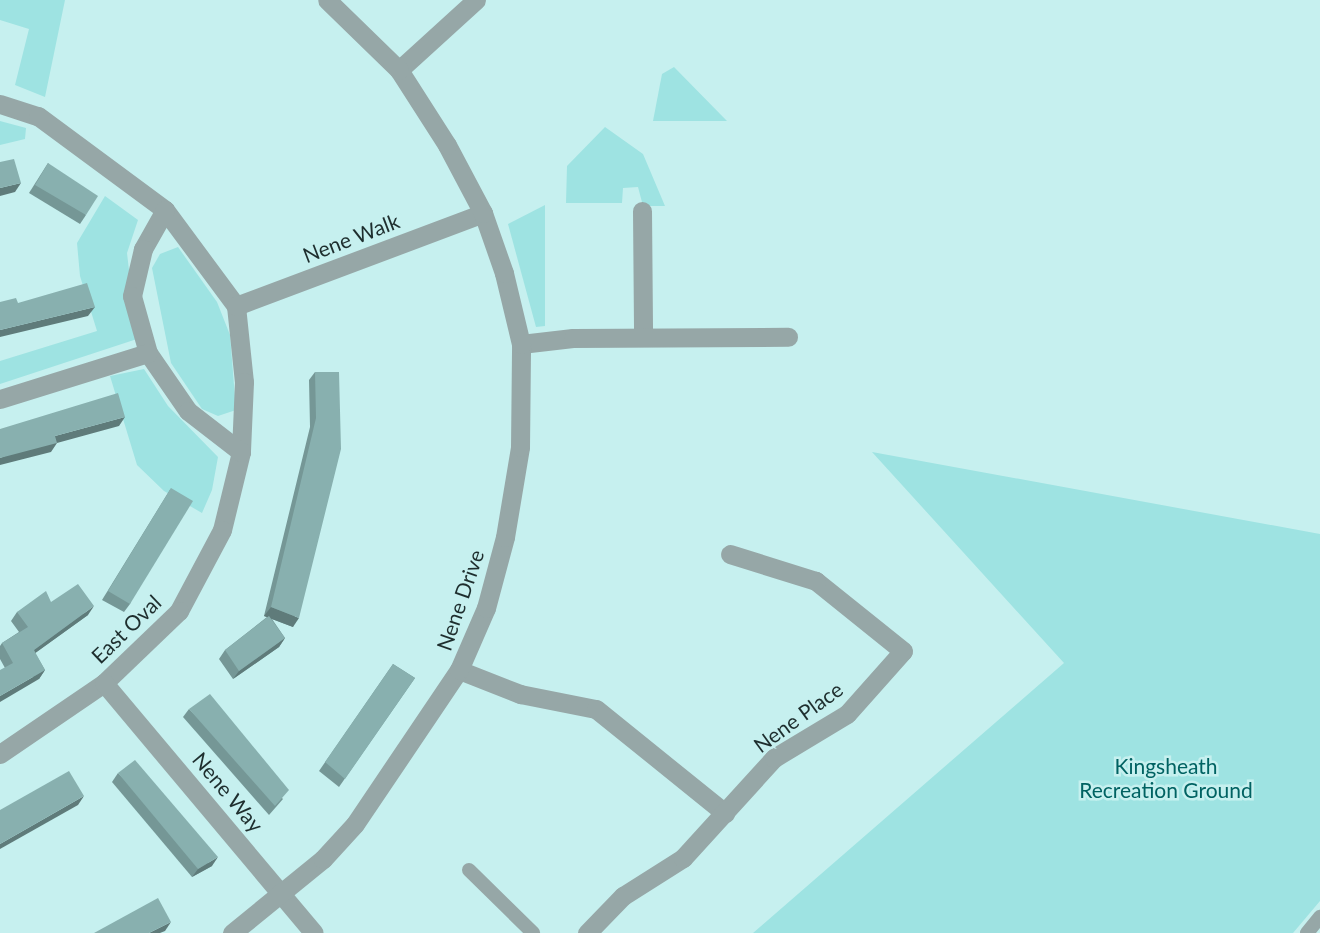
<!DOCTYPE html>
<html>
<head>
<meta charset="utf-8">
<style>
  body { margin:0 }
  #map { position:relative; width:1320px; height:933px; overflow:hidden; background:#c6f0ef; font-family:Lato,sans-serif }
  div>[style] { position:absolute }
  .green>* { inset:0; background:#9ee3e2 }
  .service>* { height:14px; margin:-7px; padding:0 7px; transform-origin:7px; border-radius:7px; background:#96a7a7 }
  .minor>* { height:19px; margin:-9.5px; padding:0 9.5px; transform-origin:9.5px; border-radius:9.5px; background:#96a7a7 }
  .wall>* { inset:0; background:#759796 }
  .shaded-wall>* { inset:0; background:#5f7b7a }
  .building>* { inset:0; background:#88b0af }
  span { translate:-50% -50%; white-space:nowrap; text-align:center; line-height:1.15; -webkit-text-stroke:5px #c6f0ef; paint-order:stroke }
  .street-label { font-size:21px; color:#1e2e2e }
  .park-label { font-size:21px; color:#006262 }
</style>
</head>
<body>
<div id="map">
  <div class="green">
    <div style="clip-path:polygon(0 0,65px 0,45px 97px,15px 85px,29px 29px,0 20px)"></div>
    <div style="clip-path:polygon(674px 67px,727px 121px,653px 121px,662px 74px)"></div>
    <div style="clip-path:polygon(0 121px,26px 128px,25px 139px,0 145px)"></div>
    <div style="clip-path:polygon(605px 127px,643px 154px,665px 206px,643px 206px,638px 187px,623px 188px,622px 203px,566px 203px,567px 166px)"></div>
    <div style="clip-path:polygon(105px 196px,138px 220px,127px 253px,137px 339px,0 384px,0 361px,97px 331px,80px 276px,77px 243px)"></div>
    <div style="clip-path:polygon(545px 205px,545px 326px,536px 327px,508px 224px)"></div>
    <div style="clip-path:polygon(178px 247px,217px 302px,230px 335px,236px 410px,218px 416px,202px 409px,171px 363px,152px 268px,160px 254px)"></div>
    <div style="clip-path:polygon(144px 369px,168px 406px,218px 457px,212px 490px,202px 513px,164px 491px,137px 465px,110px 376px)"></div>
    <div style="clip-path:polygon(872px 452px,1320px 534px,1320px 901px,1293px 933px,753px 933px,1064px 663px)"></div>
  </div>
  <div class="service">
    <div style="left:469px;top:870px;width:90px;rotate:44.5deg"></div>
    <div style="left:1307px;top:933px;width:21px;rotate:-51deg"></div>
  </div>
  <div class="minor">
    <div style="left:399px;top:70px;width:104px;rotate:-42.3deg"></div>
    <div style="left:0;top:104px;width:40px;rotate:18deg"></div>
    <div style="left:38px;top:116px;width:158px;rotate:36.5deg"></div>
    <div style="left:165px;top:210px;width:119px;rotate:53.5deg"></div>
    <div style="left:236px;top:306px;width:76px;rotate:84deg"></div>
    <div style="left:244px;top:382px;width:70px;rotate:92.5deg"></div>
    <div style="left:241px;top:452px;width:80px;rotate:103.7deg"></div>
    <div style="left:222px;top:530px;width:92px;rotate:118deg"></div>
    <div style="left:179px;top:611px;width:104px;rotate:136.2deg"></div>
    <div style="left:104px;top:683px;width:126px;rotate:145.7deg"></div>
    <div style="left:165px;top:210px;width:45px;rotate:119.4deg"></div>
    <div style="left:143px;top:249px;width:48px;rotate:103.2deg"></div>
    <div style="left:132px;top:296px;width:59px;rotate:74.3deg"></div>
    <div style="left:148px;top:353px;width:70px;rotate:55.4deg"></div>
    <div style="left:188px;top:411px;width:67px;rotate:37.7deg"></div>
    <div style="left:642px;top:211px;width:126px;rotate:89.5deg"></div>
    <div style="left:236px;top:306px;width:264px;rotate:-20.6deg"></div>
    <div style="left:521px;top:344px;width:52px;rotate:-6.6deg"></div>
    <div style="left:573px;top:338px;width:215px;rotate:-0.3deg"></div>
    <div style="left:0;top:399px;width:155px;rotate:-17.3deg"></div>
    <div style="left:459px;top:670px;width:66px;rotate:21.5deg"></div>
    <div style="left:520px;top:694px;width:77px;rotate:11.2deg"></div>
    <div style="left:596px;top:709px;width:166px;rotate:38.9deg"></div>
    <div style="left:104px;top:683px;width:326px;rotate:50deg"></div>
    <div style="left:232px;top:933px;width:117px;rotate:-39.1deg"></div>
    <div style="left:323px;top:859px;width:47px;rotate:-47.6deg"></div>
    <div style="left:355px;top:824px;width:186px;rotate:-56deg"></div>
    <div style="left:459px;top:670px;width:68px;rotate:-66.5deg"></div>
    <div style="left:486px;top:608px;width:73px;rotate:-75deg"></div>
    <div style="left:505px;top:537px;width:91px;rotate:-80.5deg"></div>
    <div style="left:520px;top:447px;width:103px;rotate:-89.4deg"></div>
    <div style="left:521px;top:344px;width:73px;rotate:-103.5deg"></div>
    <div style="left:504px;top:273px;width:64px;rotate:-109.3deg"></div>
    <div style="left:483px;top:213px;width:77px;rotate:-117.9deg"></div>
    <div style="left:447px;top:145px;width:89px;rotate:-122.6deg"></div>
    <div style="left:399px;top:70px;width:100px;rotate:-135.8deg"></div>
    <div style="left:587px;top:933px;width:52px;rotate:-45.8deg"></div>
    <div style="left:623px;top:896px;width:71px;rotate:-32.3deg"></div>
    <div style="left:683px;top:858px;width:135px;rotate:-47.7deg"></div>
    <div style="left:774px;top:758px;width:85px;rotate:-31.1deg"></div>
    <div style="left:847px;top:714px;width:84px;rotate:-48.4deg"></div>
    <div style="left:903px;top:651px;width:112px;rotate:-141.2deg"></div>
    <div style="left:816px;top:581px;width:90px;rotate:-162.6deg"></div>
  </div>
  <div class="wall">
    <div style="clip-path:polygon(48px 163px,86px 215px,80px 224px,29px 193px)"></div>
    <div style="clip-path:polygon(315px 372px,339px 372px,293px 627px,272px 619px,285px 638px,279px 647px,233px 679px,219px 659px,225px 650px,267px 617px,264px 616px,310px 427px,309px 380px)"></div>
    <div style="clip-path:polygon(171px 488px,130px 604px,124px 612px,102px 600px)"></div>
    <div style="clip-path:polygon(51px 602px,88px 615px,35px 653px,45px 670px,39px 679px,5px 668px,0 659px,0 646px,2px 643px,19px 632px,11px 621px,17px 612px)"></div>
    <div style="clip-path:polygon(393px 664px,415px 678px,339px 787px,319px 771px)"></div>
    <div style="clip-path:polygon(189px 709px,283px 799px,269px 815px,183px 717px)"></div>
    <div style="clip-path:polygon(118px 773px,212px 866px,192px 877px,112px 782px)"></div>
  </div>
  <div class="shaded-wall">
    <div style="clip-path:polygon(21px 183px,15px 192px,0 196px,0 188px)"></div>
    <div style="clip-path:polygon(95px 307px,88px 316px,0 337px,0 330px)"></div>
    <div style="clip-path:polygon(125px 417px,119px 426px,57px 443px,51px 452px,0 465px,0 458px,55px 436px)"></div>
    <div style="clip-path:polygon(94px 606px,88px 615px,27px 659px,34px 650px)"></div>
    <div style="clip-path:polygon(271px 607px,299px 618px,293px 627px,264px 616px)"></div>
    <div style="clip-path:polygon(285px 638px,279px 647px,233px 679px,239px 671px)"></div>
    <div style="clip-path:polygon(45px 670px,39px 679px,0 702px,0 696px)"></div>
    <div style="clip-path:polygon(84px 796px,78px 805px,0 849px,0 844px)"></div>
    <div style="clip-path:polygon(218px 857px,212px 866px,192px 877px,198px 869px)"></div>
    <div style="clip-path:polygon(171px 922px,165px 931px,160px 933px,149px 933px)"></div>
  </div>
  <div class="building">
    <div style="clip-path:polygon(14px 159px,21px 183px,0 188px,0 162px)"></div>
    <div style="clip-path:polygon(48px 163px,98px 196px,86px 215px,35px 185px)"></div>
    <div style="clip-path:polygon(87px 283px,95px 307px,0 330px,0 302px,16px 298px,18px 303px)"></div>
    <div style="clip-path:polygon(315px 372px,339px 372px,341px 449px,299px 618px,271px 607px,316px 418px)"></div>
    <div style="clip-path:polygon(118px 393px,125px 417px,55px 436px,57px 443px,0 458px,0 429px)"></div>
    <div style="clip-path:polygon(171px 488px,193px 501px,130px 604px,108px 591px)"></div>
    <div style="clip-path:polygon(78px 584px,94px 606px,34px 650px,45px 670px,0 696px,0 670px,13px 663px,2px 643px,28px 627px,17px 612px,46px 591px,51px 602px)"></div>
    <div style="clip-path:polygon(269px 616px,285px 638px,239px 671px,225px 650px)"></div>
    <div style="clip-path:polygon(393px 664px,415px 678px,345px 779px,325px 762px)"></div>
    <div style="clip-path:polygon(210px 694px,289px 790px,275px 806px,189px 709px)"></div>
    <div style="clip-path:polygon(135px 760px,218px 857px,198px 869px,118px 773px)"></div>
    <div style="clip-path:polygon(69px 771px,84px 796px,0 844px,0 810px)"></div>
    <div style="clip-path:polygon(158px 898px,171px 922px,149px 933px,94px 933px)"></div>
  </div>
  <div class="street-label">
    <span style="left:351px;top:238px;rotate:-21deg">Nene Walk</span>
    <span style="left:460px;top:600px;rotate:-71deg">Nene Drive</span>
    <span style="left:126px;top:629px;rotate:-44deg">East Oval</span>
    <span style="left:798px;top:717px;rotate:-36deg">Nene Place</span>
    <span style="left:228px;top:792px;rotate:50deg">Nene Way</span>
  </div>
  <div class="park-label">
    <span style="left:1166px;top:778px">Kingsheath<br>Recreation Ground</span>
  </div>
</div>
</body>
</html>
